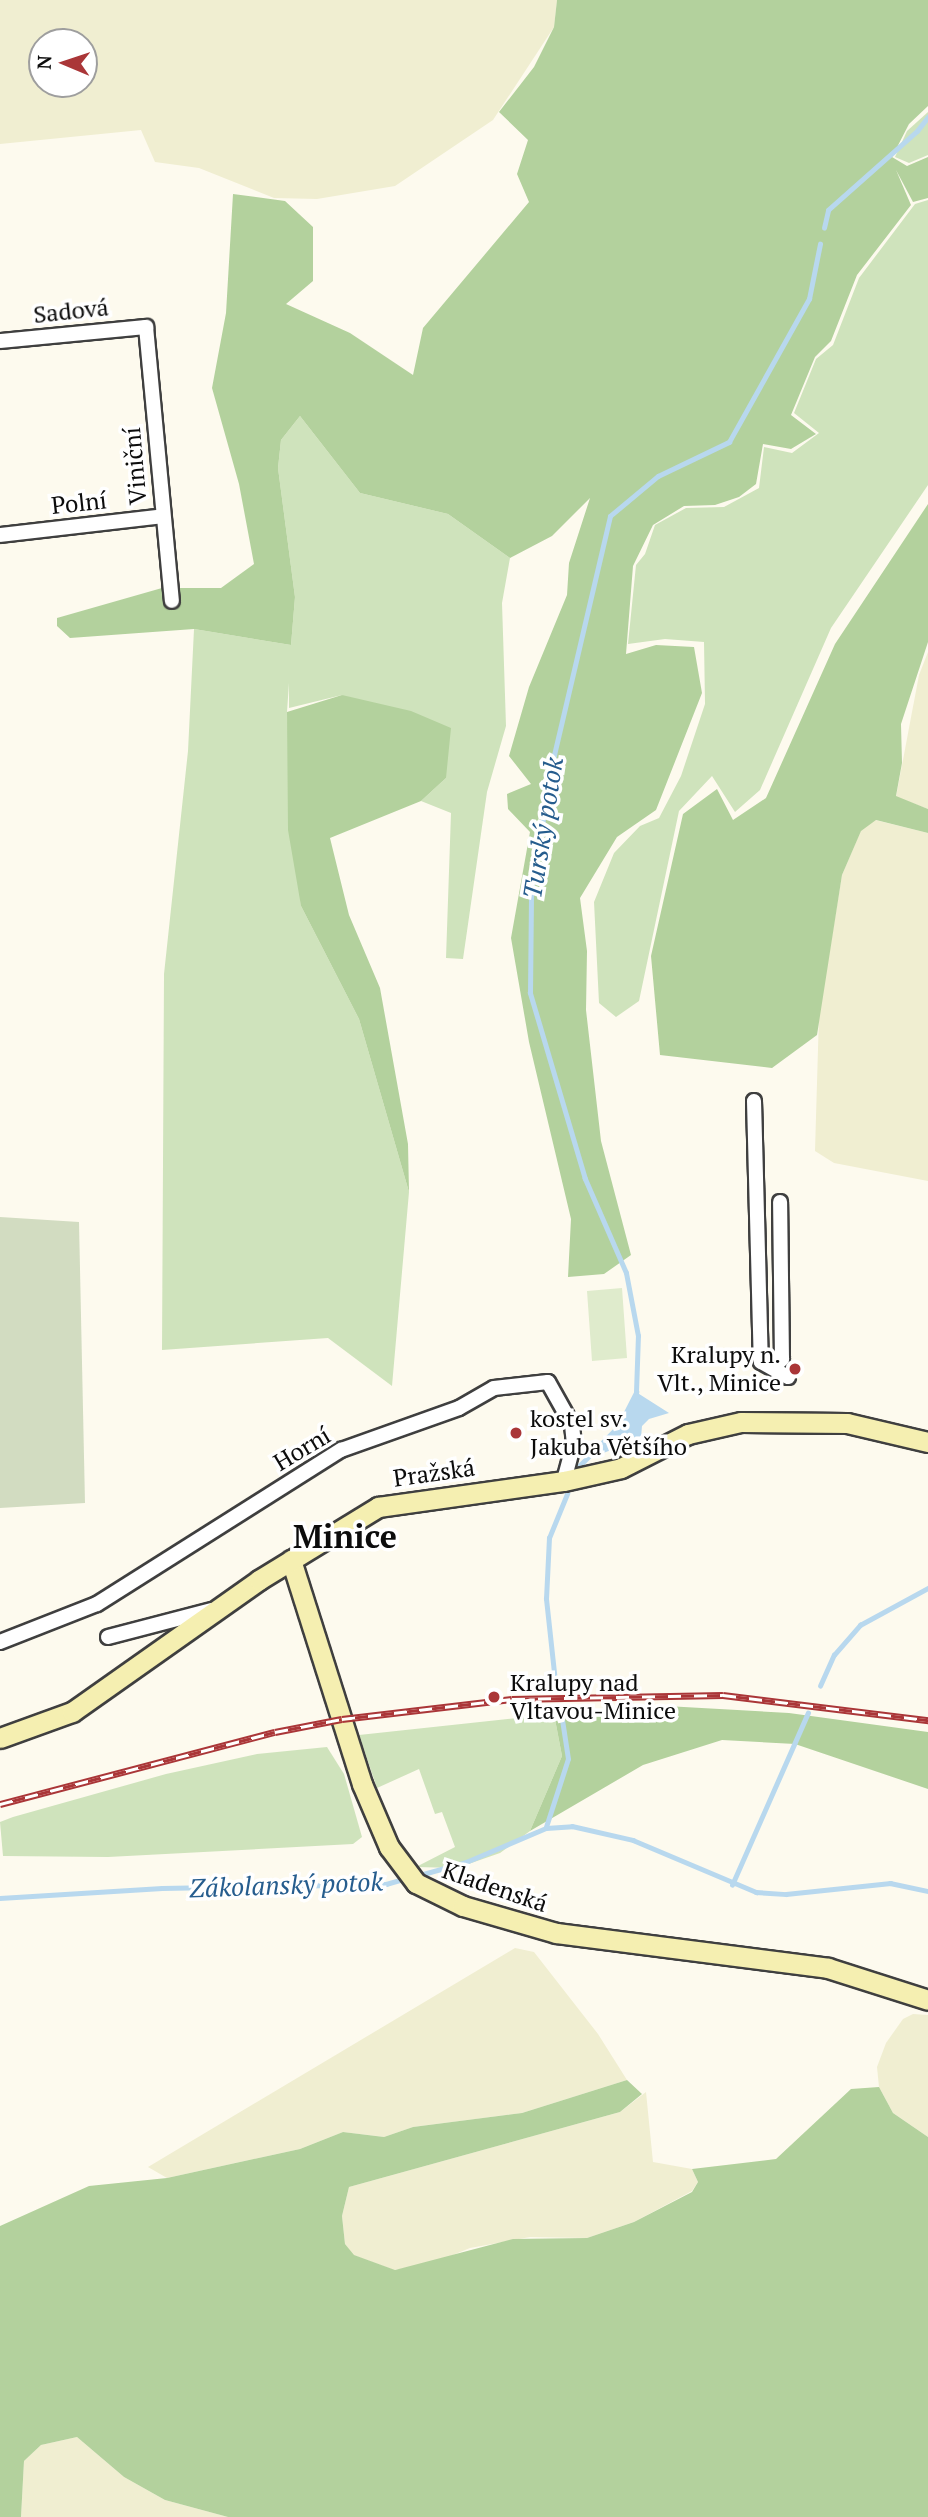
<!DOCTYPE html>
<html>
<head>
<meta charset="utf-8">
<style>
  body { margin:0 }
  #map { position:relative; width:928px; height:2517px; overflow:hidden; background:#fdfaee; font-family:"PT Serif",serif }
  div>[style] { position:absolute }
  .farmland>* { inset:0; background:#f0eed1 }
  .green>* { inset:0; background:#cfe3bc }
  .forest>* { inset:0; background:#b3d19d }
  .cemetery>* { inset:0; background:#d2dcc1 }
  .pitch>* { inset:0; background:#dfebcc }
  .water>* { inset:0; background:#b8d8ee }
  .stream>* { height:4.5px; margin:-2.25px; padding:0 2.25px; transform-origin:2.25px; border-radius:2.25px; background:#b8d8ee }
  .roads { filter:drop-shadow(2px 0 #3f3f3f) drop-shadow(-2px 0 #3f3f3f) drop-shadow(0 2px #3f3f3f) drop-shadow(0 -2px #3f3f3f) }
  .minor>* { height:14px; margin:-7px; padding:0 7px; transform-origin:7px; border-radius:7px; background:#fff }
  .secondary>* { height:19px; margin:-9.5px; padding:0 9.5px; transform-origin:9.5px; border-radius:9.5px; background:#f5efb1 }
  .rail>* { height:7px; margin-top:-3.5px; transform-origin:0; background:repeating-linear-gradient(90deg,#fff 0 13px,#aa3638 0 26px); box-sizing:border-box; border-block:2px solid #aa3638 }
  .dots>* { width:19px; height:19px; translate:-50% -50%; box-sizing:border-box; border:4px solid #fff; border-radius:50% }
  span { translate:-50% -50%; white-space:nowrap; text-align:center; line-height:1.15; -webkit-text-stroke:7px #fff; paint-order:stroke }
  .street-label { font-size:24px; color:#0c0c0c }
  .poi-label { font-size:24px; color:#0c0c0c }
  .right { translate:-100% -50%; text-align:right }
  .left { translate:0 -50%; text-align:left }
  .water-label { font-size:26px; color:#265d8e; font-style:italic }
  .district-label { font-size:32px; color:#0c0c0c; font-weight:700 }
  .north { position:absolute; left:28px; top:28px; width:70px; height:70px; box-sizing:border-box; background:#fff; border:2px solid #9e9e9e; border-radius:50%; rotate:272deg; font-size:19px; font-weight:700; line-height:28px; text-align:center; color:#0c0c0c }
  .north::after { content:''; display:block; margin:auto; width:24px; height:32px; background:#aa3638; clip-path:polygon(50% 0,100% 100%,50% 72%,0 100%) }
</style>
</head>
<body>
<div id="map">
  <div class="farmland">
    <div style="clip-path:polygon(evenodd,0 0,557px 0,554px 27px,493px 120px,395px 186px,317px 199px,274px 198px,199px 168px,155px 162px,141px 130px,0 144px,0 0,42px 42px,84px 42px,84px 84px,42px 84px,42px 42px)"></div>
    <div style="clip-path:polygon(928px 652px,928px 809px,896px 797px,919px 675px)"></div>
    <div style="clip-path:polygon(875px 820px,928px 833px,928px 1181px,834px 1163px,815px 1151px,819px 1015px,842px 875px,861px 830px)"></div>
    <div style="clip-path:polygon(515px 1948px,534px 1952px,598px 2034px,627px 2080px,522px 2113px,413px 2127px,384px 2137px,343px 2132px,300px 2149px,167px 2178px,148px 2167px)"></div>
    <div style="clip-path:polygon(913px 2014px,928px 2015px,928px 2137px,893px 2113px,879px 2087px,877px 2067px,886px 2043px,903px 2019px)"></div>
    <div style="clip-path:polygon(646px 2092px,653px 2162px,692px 2169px,698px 2182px,692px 2191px,634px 2222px,587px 2238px,530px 2237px,470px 2248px,431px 2264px,394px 2270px,353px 2255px,345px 2244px,342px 2216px,349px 2187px,620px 2112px)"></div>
    <div style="clip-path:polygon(77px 2437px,124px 2477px,165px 2500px,228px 2517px,21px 2517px,24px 2461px,41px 2445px)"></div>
  </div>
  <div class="green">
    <div style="clip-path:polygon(928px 112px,928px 155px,909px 163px,895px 157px,907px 131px)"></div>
    <div style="clip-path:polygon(928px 200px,928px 485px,831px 628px,760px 790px,735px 812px,712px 776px,679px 811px,639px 1001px,616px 1017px,599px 1003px,594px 902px,614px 853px,640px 826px,659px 818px,681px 776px,705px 704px,704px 642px,665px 639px,628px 644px,636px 565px,645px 554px,655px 525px,686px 508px,724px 507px,759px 488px,764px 447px,792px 453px,819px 433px,794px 413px,816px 359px,833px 345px,859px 278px,915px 204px)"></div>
    <div style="clip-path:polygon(300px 416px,360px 493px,448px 514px,510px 558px,502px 603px,506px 726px,487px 792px,463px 959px,446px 958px,451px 813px,421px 801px,446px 778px,342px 695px,289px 708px,289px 683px,287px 712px,301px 906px,359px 1019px,409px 1192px,392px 1386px,328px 1338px,162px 1350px,164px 974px,188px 751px,194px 629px,291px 645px,295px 597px,278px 468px,281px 440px)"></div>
    <div style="clip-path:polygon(554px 1714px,562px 1756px,530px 1831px,500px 1853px,457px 1868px,416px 1867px,455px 1847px,442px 1812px,435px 1814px,419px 1769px,377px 1788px,359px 1735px)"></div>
    <div style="clip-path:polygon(327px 1747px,344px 1774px,362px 1837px,353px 1844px,108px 1857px,3px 1856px,0 1822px,13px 1817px,166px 1774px,257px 1754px)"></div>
  </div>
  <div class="forest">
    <div style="clip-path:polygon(557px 0,928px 0,928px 106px,909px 124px,892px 157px,907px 166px,928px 157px,928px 198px,913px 202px,896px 170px,911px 205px,857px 275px,831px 341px,815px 357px,791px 415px,816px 434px,791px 449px,763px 444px,756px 484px,739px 497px,715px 505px,684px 506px,653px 525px,633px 566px,626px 654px,656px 645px,694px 647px,702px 693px,656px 810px,617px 837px,580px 898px,587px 951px,586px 1010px,601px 1141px,631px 1255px,604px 1274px,568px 1277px,571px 1219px,529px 1042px,511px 938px,530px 832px,508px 809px,507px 794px,531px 784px,509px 756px,529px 687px,567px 595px,569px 563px,590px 498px,552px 536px,510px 558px,448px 514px,360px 493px,300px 416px,281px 440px,278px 468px,295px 597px,291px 645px,194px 629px,70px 638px,57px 626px,57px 618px,162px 588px,221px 588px,254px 564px,239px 484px,212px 388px,226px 313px,233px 194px,285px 201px,313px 227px,313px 281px,286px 304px,350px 333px,413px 375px,423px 328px,529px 202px,517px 174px,528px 140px,499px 112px,534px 67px,554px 27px)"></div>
    <div style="clip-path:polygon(928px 504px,928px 642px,901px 724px,902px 763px,896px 796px,928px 809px,928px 833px,876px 820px,861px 831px,842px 875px,817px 1035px,772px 1068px,660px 1055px,651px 956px,683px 814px,717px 789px,733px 820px,766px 798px,835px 644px)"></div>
    <div style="clip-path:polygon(342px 695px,411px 711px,451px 728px,446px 778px,421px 801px,330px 838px,349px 915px,380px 988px,408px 1144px,409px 1192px,359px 1019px,301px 906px,288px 830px,287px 712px)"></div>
    <div style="clip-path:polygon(666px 1706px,789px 1713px,928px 1732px,928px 1789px,795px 1744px,722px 1740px,643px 1765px,530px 1831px,562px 1756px,554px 1714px)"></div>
    <div style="clip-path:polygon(627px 2080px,642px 2094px,620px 2112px,349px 2187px,342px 2216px,345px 2244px,354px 2255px,395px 2270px,513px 2239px,587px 2238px,634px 2222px,692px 2192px,698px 2182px,692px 2169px,776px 2159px,851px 2089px,879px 2087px,893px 2113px,928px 2137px,928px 2517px,228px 2517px,165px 2500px,124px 2477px,77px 2437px,41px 2445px,24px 2461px,21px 2517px,0 2517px,0 2226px,89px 2186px,167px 2178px,300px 2149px,343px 2132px,384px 2137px,413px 2127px,522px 2113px)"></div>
  </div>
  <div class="cemetery">
    <div style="clip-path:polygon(0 1217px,79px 1222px,85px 1503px,0 1508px)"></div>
  </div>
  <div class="pitch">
    <div style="clip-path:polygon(622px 1288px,627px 1358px,592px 1361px,587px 1291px)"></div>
  </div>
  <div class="water">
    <div style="clip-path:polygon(636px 1392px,669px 1413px,649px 1419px,642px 1426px,641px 1438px,586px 1460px,619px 1426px)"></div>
  </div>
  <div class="stream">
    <div style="left:824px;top:228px;width:18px;rotate:-77deg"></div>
    <div style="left:828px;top:210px;width:119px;rotate:-41.6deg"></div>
    <div style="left:917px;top:131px;width:18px;rotate:-52deg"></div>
    <div style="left:577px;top:1468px;width:59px;rotate:-45deg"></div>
    <div style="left:619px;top:1426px;width:38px;rotate:-63deg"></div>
    <div style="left:636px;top:1392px;width:56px;rotate:-88deg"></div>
    <div style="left:638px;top:1336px;width:64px;rotate:-100.8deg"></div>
    <div style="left:626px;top:1273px;width:103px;rotate:-113.6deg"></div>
    <div style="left:585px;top:1179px;width:194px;rotate:-106.5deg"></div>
    <div style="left:530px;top:993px;width:103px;rotate:-89.4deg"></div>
    <div style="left:531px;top:890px;width:137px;rotate:-80.3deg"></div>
    <div style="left:554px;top:755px;width:245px;rotate:-76.8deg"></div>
    <div style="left:610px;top:516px;width:62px;rotate:-39.8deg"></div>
    <div style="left:658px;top:476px;width:79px;rotate:-25.6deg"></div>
    <div style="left:729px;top:442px;width:164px;rotate:-60.8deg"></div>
    <div style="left:809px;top:299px;width:56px;rotate:-78.7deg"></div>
    <div style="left:820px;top:1686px;width:34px;rotate:-66deg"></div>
    <div style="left:834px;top:1655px;width:40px;rotate:-49deg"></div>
    <div style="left:860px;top:1625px;width:77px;rotate:-28.6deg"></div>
    <div style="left:556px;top:1691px;width:93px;rotate:-96.2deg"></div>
    <div style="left:546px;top:1599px;width:61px;rotate:-87.2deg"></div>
    <div style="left:549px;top:1538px;width:48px;rotate:-67.8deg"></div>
    <div style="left:546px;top:1827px;width:71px;rotate:-72.1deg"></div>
    <div style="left:568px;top:1759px;width:47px;rotate:-98.7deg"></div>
    <div style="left:416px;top:1876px;width:52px;rotate:-15.6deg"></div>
    <div style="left:466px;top:1862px;width:87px;rotate:-23deg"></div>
    <div style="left:546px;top:1828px;width:26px;rotate:-4deg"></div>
    <div style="left:572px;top:1826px;width:63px;rotate:12.9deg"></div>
    <div style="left:633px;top:1840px;width:134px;rotate:22.9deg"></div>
    <div style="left:756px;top:1892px;width:30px;rotate:4deg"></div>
    <div style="left:786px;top:1894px;width:105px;rotate:-6deg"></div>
    <div style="left:890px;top:1883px;width:39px;rotate:12deg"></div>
    <div style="left:732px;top:1885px;width:188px;rotate:-66.2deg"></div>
    <div style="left:0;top:1898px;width:162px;rotate:-3.5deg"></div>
    <div style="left:162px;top:1888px;width:224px;rotate:-1deg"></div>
    <div style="left:386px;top:1884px;width:19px;rotate:-16deg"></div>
  </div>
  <div class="roads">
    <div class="minor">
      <div style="left:0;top:341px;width:147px;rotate:-5.5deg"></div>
      <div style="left:146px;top:327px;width:275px;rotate:84.6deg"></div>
      <div style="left:0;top:535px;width:164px;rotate:-6.6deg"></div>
      <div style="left:754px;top:1101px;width:261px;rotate:88.5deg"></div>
      <div style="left:761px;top:1362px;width:31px;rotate:29deg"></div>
      <div style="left:773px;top:1368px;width:13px;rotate:-45deg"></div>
      <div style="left:782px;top:1359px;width:157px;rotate:-90.7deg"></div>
      <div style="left:108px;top:1637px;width:107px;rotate:-14.6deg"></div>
      <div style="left:0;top:1642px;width:104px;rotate:-21.4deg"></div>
      <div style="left:97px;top:1604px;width:289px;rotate:-32.3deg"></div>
      <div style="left:341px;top:1450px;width:125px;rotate:-19.6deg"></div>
      <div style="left:459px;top:1408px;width:40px;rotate:-29.7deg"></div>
      <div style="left:494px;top:1388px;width:54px;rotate:-6.3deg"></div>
      <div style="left:548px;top:1382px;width:49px;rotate:60.8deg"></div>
      <div style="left:572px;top:1425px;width:18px;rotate:84deg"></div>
      <div style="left:574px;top:1443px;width:39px;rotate:105deg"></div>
    </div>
    <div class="secondary">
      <div style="left:291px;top:1560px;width:235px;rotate:72.4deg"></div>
      <div style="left:362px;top:1784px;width:69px;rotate:66.8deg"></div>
      <div style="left:389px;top:1847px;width:45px;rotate:53.1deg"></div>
      <div style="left:416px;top:1883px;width:52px;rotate:26.1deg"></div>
      <div style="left:463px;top:1906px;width:97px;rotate:16.2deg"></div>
      <div style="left:556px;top:1933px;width:274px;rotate:7.3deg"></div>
      <div style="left:828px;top:1968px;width:105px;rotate:17.7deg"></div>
      <div style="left:0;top:1738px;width:77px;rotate:-19.9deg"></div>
      <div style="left:72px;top:1712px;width:229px;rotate:-35.2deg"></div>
      <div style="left:259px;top:1580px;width:140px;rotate:-31.5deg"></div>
      <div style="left:378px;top:1507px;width:188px;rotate:-8deg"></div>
      <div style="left:564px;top:1481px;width:58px;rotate:-12.8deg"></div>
      <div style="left:621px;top:1468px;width:75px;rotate:-26.9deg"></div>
      <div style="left:688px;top:1434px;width:54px;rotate:-12.8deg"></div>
      <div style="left:741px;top:1422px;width:106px;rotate:0.5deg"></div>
      <div style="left:847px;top:1423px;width:83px;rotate:13.2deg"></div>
    </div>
  </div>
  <div class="rail">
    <div style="left:0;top:1804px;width:284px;rotate:-14.7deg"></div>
    <div style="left:275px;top:1732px;width:68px;rotate:-11deg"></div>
    <div style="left:342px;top:1719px;width:171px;rotate:-6.7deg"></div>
    <div style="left:512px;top:1699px;width:211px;rotate:-1.1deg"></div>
    <div style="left:723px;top:1695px;width:207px;rotate:7deg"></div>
  </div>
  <div class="dots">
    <div style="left:795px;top:1369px;background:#aa3638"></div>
    <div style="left:516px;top:1433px;background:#aa3638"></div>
    <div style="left:494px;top:1697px;background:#aa3638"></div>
  </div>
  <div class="street-label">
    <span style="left:71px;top:311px;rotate:-6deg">Sadová</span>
    <span style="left:135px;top:466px;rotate:-95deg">Viniční</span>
    <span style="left:79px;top:503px;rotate:-6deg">Polní</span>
    <span style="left:302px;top:1449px;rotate:-31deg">Horní</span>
    <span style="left:434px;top:1473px;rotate:-8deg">Pražská</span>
    <span style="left:495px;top:1887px;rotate:19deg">Kladenská</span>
  </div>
  <div class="poi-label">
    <span class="right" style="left:781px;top:1369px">Kralupy n.<br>Vlt., Minice</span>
    <span class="left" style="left:530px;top:1433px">kostel sv.<br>Jakuba Většího</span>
    <span class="left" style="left:510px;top:1697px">Kralupy nad<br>Vltavou-Minice</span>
  </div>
  <div class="water-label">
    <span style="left:543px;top:828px;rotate:-81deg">Turský potok</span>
    <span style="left:286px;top:1885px;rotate:-2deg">Zákolanský potok</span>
  </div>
  <div class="district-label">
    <span style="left:345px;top:1536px">Minice</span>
  </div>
  <div class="north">N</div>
</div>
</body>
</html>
